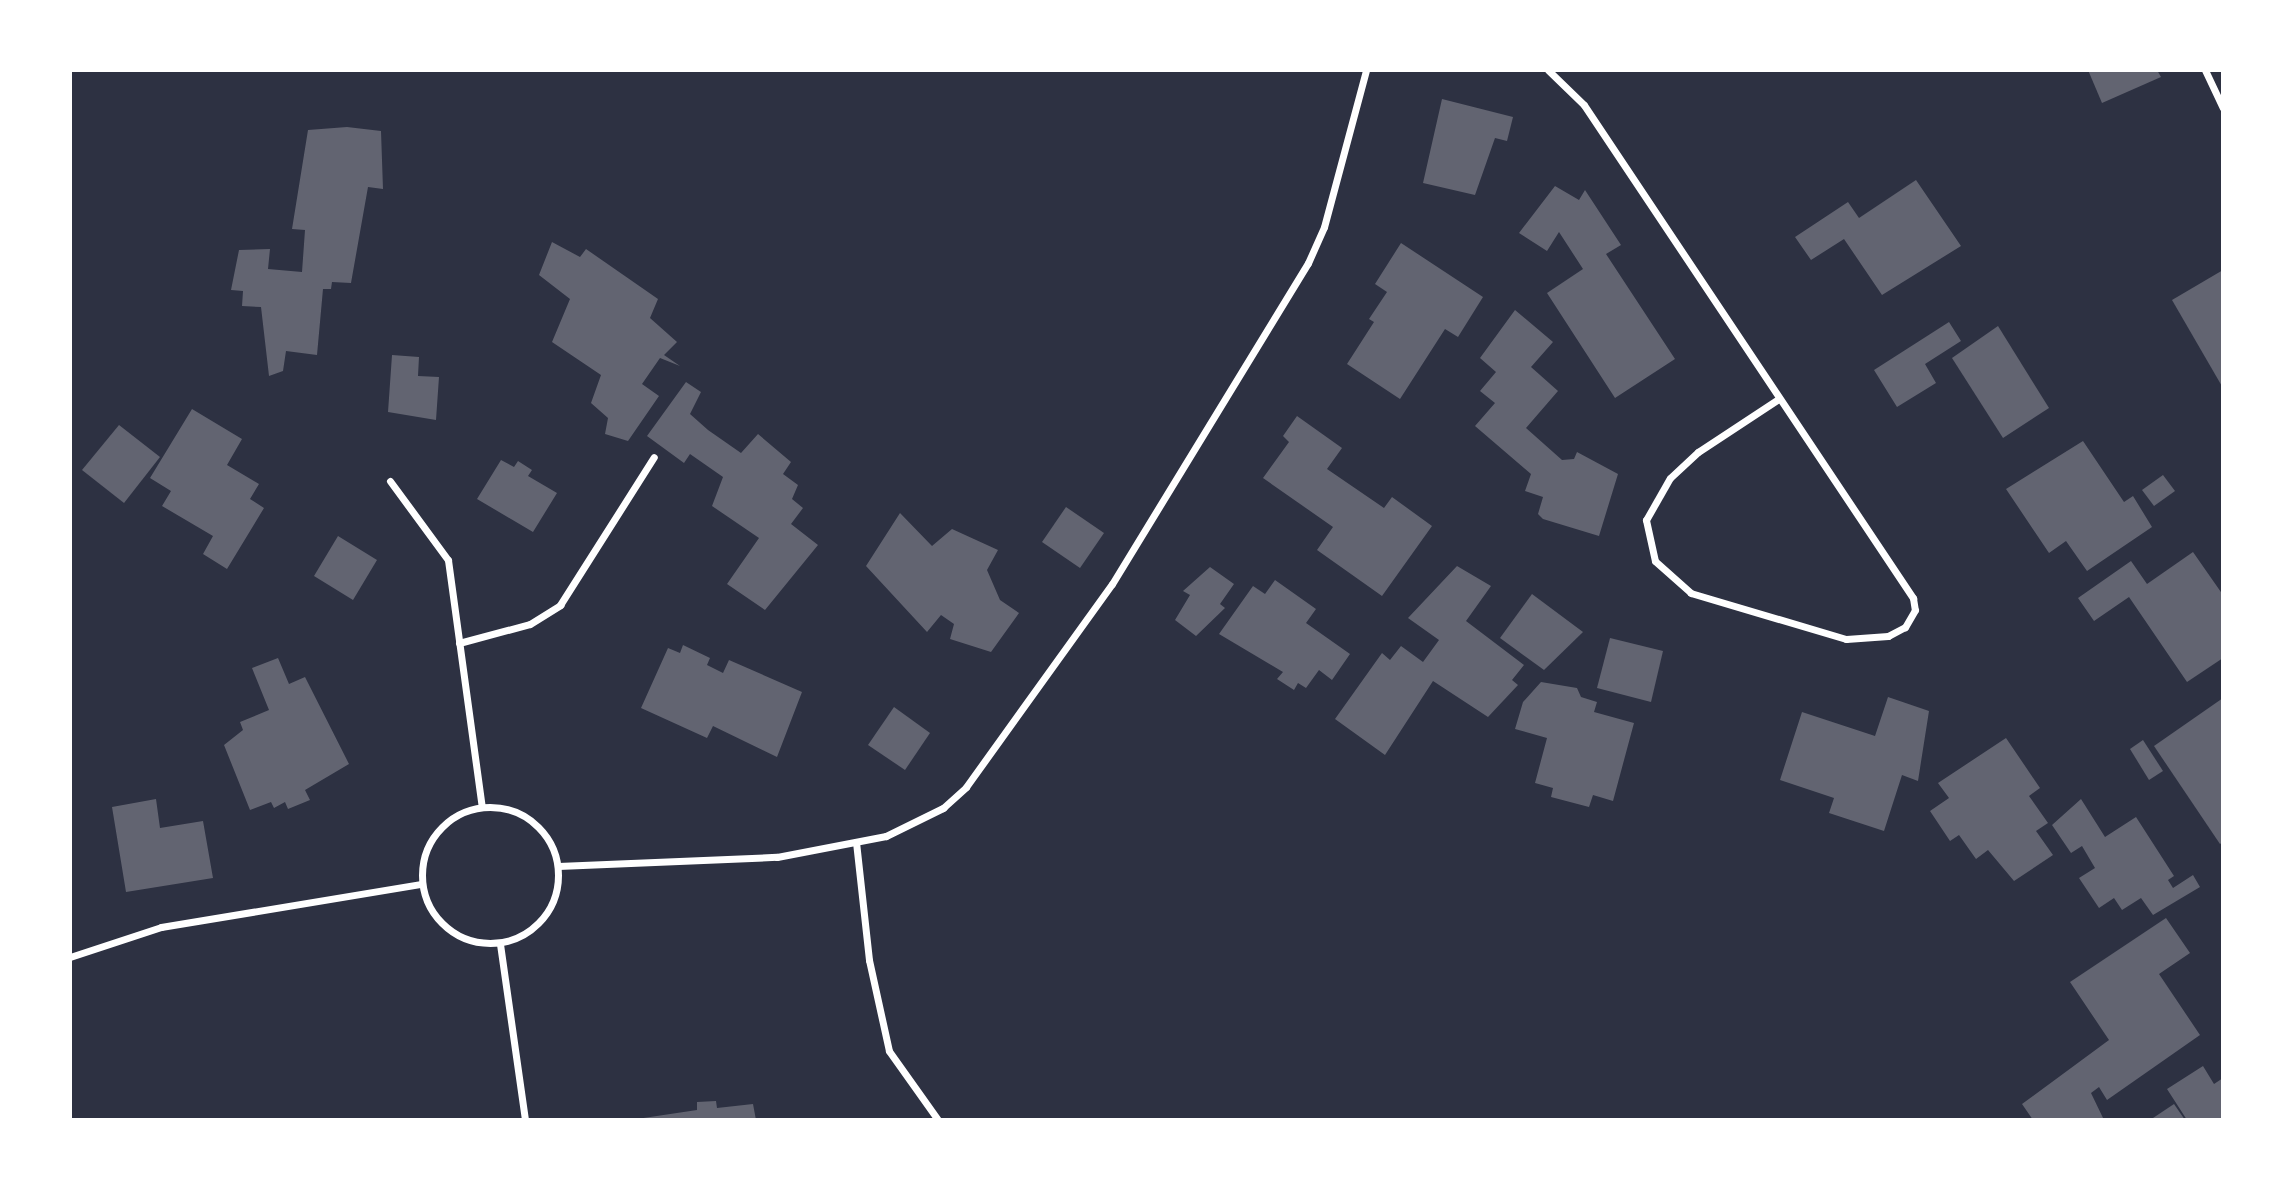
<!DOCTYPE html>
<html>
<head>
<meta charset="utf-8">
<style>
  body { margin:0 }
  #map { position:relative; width:2293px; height:1190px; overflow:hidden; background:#2d3142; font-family:"Roboto Condensed",sans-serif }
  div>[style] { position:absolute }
  .building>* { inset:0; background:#626471 }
  .minor>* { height:7px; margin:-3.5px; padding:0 3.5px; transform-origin:3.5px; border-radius:3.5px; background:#fff }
  .minor>.ring { margin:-3.5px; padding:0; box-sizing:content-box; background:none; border:7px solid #fff; border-radius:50% }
  span { translate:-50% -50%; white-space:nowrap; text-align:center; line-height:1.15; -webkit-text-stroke:7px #fff; paint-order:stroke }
  .frame { position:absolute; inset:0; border:72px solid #fff; pointer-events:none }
</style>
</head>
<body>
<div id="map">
  <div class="building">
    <div style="clip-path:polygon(2088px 70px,2157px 70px,2161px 77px,2102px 103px)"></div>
    <div style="clip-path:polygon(1442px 99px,1513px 117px,1507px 141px,1495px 138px,1475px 195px,1423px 183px)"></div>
    <div style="clip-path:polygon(347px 127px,381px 131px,383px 189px,368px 187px,351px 283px,332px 282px,331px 289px,323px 289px,317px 355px,286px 351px,283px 371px,269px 376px,261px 307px,242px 306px,243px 291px,231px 290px,239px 250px,270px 249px,268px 269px,302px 272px,305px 230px,292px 229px,308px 130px)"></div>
    <div style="clip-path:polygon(1916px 180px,1961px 246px,1882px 295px,1844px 239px,1811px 260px,1795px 237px,1848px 202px,1859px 218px)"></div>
    <div style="clip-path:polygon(1555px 186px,1579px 200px,1585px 190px,1621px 245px,1606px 254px,1675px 359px,1615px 398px,1547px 293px,1583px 269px,1559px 232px,1547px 251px,1519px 233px)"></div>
    <div style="clip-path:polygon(552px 242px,580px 257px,586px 249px,658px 299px,650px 318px,677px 342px,664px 355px,680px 366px,660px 358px,642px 384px,659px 396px,628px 441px,605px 434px,608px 418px,591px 403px,601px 375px,552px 342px,570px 299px,539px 275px)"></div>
    <div style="clip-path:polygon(1401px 243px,1483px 297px,1458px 337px,1445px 329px,1400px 399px,1347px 364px,1374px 322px,1369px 319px,1387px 292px,1375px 284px)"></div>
    <div style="clip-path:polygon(2223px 270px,2223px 388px,2172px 300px)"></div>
    <div style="clip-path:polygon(1515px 310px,1553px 342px,1531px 367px,1558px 391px,1526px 428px,1562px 460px,1574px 459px,1577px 452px,1618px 474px,1599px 536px,1543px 519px,1538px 514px,1543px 497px,1525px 491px,1531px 474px,1475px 426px,1495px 403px,1480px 391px,1496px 372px,1480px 358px)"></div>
    <div style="clip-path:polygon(1949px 322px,1961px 341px,1925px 364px,1936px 383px,1897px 407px,1874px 370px)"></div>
    <div style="clip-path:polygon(1998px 326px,2049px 408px,2003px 438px,1952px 358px)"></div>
    <div style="clip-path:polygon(392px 355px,419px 357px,418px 376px,439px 377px,436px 420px,388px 412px)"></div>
    <div style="clip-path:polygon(686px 382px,701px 392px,690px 414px,708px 430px,741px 453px,758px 434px,791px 462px,783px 474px,798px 485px,792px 499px,803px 508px,791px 524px,818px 545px,765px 610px,727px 584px,759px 538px,712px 506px,723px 477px,690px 454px,684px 463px,647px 436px)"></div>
    <div style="clip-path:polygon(192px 409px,242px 439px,227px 465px,259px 484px,250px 499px,264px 508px,227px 569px,203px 554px,213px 536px,162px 506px,171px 491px,150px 478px)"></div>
    <div style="clip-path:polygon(1297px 416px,1342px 448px,1327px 469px,1384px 508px,1392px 497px,1432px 526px,1382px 596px,1317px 550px,1333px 527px,1263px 478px,1289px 442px,1283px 436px)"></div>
    <div style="clip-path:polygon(119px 425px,160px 457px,124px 503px,82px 470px)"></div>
    <div style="clip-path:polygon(2083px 441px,2124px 502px,2133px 496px,2152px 527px,2087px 571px,2066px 541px,2049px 553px,2006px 489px)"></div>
    <div style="clip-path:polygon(501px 460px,514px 467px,518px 461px,532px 470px,528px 476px,557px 493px,533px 532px,477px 499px)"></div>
    <div style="clip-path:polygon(2163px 475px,2175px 491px,2154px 506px,2142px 490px)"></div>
    <div style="clip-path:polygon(1066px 507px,1104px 533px,1080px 568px,1042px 542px)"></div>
    <div style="clip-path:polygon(900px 513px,932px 546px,952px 529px,998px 550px,987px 570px,1000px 600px,1019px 613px,991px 652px,950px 639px,954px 624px,941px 615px,927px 632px,866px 566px)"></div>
    <div style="clip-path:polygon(338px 536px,377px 560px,353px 600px,314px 576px)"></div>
    <div style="clip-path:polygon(2193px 552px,2223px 595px,2223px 658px,2187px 682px,2129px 597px,2094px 621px,2078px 598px,2131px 561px,2147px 584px)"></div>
    <div style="clip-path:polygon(1457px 566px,1491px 586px,1466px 621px,1524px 665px,1512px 680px,1518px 685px,1488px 717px,1433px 681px,1385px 755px,1335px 719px,1382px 653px,1390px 660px,1401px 646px,1423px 662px,1439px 640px,1408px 618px)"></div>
    <div style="clip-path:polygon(1210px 567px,1234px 584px,1220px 604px,1225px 608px,1196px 636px,1175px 620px,1190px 595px,1183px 591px)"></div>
    <div style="clip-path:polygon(1275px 580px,1316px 609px,1306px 623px,1350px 654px,1332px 680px,1319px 670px,1306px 688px,1298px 683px,1294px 690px,1277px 679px,1283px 672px,1219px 634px,1253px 586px,1265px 594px)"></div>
    <div style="clip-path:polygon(1532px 594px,1583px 632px,1544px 670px,1500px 638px)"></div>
    <div style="clip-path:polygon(1610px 638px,1663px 651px,1651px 702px,1597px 688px)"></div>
    <div style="clip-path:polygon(683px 645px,710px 658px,707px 665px,723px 673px,729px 660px,802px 692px,777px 757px,713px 726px,707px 738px,641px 708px,668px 648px,680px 653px)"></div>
    <div style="clip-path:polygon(278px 658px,289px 684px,305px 677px,349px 764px,305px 790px,310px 800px,288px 809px,285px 802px,274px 808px,271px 802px,250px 810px,224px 745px,243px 730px,240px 722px,269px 710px,252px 668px)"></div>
    <div style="clip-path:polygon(1541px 682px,1577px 688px,1581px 697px,1597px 702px,1594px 712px,1634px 723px,1613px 801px,1593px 795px,1589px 807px,1551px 797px,1553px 788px,1535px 783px,1547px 738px,1515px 729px,1523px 702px)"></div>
    <div style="clip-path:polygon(1888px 697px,1929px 711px,1918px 781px,1902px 775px,1884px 831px,1829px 813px,1834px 798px,1780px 780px,1802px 712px,1875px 736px)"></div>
    <div style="clip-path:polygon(2223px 698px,2223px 842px,2220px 844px,2154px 746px)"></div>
    <div style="clip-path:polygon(894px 707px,930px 733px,905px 770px,868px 745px)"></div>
    <div style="clip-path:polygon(2006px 738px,2040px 788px,2029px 796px,2048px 823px,2036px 831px,2053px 855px,2014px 881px,1988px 850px,1976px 859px,1959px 835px,1950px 841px,1930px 811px,1949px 798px,1938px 783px)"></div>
    <div style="clip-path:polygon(2143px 740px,2163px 771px,2149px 780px,2130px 749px)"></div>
    <div style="clip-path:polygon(156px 799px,160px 828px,203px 821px,213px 878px,126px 892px,112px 807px)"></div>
    <div style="clip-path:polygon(2081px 799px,2105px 837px,2136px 817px,2174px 876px,2168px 880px,2173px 888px,2193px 875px,2200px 887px,2153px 915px,2141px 898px,2122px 910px,2114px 898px,2099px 908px,2079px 878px,2095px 868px,2082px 846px,2071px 853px,2052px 825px)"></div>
    <div style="clip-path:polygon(2166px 918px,2190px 953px,2159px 974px,2200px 1035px,2107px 1100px,2099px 1087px,2091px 1093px,2104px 1120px,2033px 1120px,2022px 1104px,2109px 1040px,2070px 982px)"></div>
    <div style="clip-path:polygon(2203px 1066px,2214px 1084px,2223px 1078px,2223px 1120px,2187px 1120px,2167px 1089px)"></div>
    <div style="clip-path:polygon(716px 1101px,717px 1108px,753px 1104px,756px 1120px,630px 1120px,697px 1110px,697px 1102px)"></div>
    <div style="clip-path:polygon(2174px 1104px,2185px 1120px,2150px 1120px)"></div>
  </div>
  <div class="minor">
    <div style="left:1548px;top:70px;width:50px;rotate:44.2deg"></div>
    <div style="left:1584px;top:105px;width:593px;rotate:56.28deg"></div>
    <div style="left:1913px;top:598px;width:12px;rotate:81deg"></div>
    <div style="left:1915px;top:610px;width:20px;rotate:120deg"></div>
    <div style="left:1905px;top:627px;width:19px;rotate:152deg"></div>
    <div style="left:1888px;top:636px;width:42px;rotate:175.9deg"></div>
    <div style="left:1846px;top:639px;width:162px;rotate:-163.5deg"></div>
    <div style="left:1691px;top:593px;width:48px;rotate:-138.4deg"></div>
    <div style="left:1655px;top:561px;width:42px;rotate:-102.4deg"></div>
    <div style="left:1646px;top:520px;width:48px;rotate:-60.3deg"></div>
    <div style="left:1670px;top:478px;width:38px;rotate:-43deg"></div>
    <div style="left:1698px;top:452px;width:95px;rotate:-33.4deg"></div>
    <div style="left:2205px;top:70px;width:42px;rotate:64.7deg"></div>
    <div style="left:390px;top:481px;width:98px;rotate:53.7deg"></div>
    <div style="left:448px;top:560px;width:249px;rotate:82.2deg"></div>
    <div style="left:459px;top:643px;width:73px;rotate:-15deg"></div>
    <div style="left:530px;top:624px;width:36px;rotate:-32deg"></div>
    <div style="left:560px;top:605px;width:175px;rotate:-57.6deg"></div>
    <div class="ring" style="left:422px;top:807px;width:129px;height:129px"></div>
    <div style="left:856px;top:842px;width:119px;rotate:83.7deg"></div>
    <div style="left:869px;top:960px;width:93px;rotate:77.6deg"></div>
    <div style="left:889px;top:1051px;width:85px;rotate:54.6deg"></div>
    <div style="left:558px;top:866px;width:219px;rotate:-2.4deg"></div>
    <div style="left:777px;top:857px;width:111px;rotate:-10.9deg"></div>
    <div style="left:886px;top:836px;width:64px;rotate:-26.2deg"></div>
    <div style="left:943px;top:808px;width:31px;rotate:-42deg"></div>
    <div style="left:966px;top:787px;width:250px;rotate:-54.3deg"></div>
    <div style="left:1112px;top:584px;width:376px;rotate:-58.6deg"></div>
    <div style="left:1308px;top:263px;width:39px;rotate:-66deg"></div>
    <div style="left:1324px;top:227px;width:163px;rotate:-75deg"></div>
    <div style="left:500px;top:944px;width:178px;rotate:81.9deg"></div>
    <div style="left:70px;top:957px;width:96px;rotate:-18.2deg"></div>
    <div style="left:161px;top:927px;width:264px;rotate:-9.4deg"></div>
  </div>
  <div class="frame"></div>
</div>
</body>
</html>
